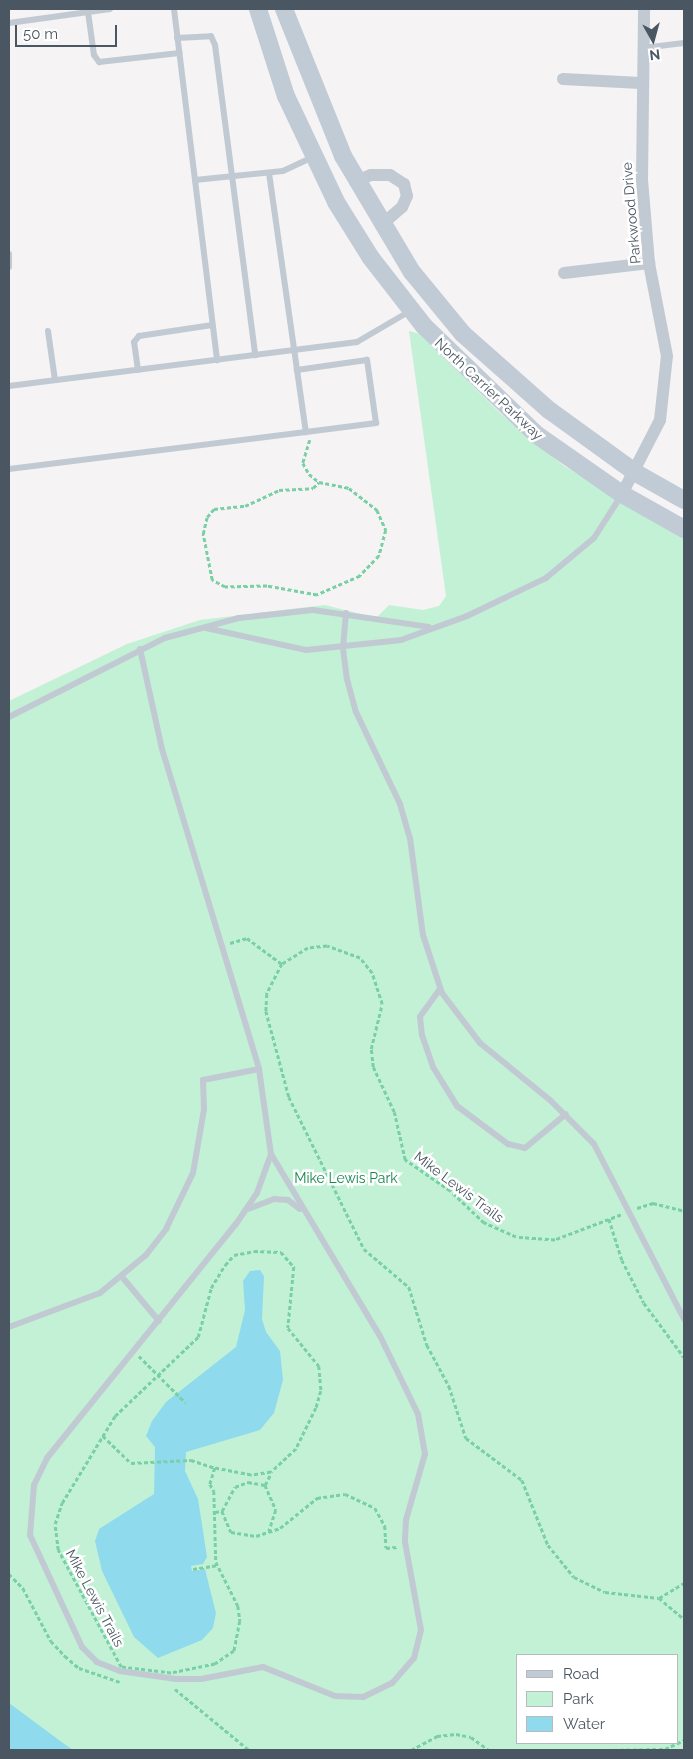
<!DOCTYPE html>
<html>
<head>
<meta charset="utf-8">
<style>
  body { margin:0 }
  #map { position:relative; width:693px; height:1759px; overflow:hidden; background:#f5f3f3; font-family:Raleway,sans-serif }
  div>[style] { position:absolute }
  .green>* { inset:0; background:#c3f1d5 }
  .water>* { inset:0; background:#90daee }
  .path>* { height:2.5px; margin-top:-1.25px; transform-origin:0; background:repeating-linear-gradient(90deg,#7ad0a6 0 4px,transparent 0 6.5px) }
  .lane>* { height:6px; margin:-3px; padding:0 3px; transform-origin:3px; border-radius:3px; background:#c1cad2 }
  .street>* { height:12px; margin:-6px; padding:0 6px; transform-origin:6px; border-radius:6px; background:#c1cad2 }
  .secondary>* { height:18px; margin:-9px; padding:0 9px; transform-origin:9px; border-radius:9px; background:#c1cbd6 }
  span { translate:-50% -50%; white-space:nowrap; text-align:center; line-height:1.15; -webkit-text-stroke:5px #fff; paint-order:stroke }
  .street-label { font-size:14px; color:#4a5661 }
  .park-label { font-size:14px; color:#17864f }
  .frame { position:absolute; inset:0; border:10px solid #4a5661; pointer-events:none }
  .legend { position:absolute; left:516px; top:1654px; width:162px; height:90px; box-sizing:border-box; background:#fff; border:1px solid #b7bbc0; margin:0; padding:6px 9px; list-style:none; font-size:15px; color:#4a5661 }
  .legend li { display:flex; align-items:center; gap:10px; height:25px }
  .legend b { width:25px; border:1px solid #b7bbc0 }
  .north { position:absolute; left:628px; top:15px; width:50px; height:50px; -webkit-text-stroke:4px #fff; paint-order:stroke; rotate:173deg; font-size:14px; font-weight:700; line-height:20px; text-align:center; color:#4a5661 }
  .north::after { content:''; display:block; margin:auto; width:18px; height:22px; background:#4a5661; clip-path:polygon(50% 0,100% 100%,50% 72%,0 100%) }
  .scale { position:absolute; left:15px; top:25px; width:102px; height:22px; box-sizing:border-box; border:2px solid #4a5661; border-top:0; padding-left:6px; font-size:15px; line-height:18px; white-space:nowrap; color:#4a5661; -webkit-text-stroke:4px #fff; paint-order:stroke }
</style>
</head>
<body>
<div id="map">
  <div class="green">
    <div style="clip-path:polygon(evenodd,409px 331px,420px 334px,500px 413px,564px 466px,684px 538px,684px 1750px,56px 1750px,9px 1713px,9px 701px,127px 644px,200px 620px,325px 605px,376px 618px,389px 605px,423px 610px,439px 606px,446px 596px,409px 331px,517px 1655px,677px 1655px,677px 1743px,517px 1743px,517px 1655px)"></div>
  </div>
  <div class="water">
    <div style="clip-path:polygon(260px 1270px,264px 1276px,262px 1319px,266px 1332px,280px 1351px,283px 1380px,274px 1413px,260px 1430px,186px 1452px,185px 1471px,198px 1499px,207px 1557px,203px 1564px,191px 1566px,192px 1571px,205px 1569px,216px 1613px,213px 1628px,202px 1640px,158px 1658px,134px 1637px,102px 1571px,95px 1541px,99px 1529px,154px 1494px,155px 1447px,146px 1436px,152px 1421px,166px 1402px,236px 1347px,245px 1310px,243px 1281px,250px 1271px)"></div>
    <div style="clip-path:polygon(9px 1703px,63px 1743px,73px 1750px,9px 1750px)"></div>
  </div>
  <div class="path">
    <div style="left:310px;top:440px;width:24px;rotate:107deg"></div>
    <div style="left:303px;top:463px;width:13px;rotate:61deg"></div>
    <div style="left:309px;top:474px;width:13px;rotate:39deg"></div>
    <div style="left:319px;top:482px;width:31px;rotate:11deg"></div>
    <div style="left:349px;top:488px;width:36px;rotate:38deg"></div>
    <div style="left:377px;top:510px;width:22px;rotate:66deg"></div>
    <div style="left:386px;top:530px;width:27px;rotate:105deg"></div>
    <div style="left:379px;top:556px;width:28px;rotate:134deg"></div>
    <div style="left:360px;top:576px;width:47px;rotate:156.2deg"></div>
    <div style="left:317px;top:595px;width:51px;rotate:-169.8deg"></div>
    <div style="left:267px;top:586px;width:42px;rotate:178.6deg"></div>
    <div style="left:225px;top:587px;width:15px;rotate:-152deg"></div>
    <div style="left:212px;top:580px;width:47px;rotate:-101.1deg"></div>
    <div style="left:203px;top:534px;width:17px;rotate:-77deg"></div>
    <div style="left:207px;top:517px;width:11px;rotate:-49deg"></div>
    <div style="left:214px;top:509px;width:31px;rotate:-6deg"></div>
    <div style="left:245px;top:506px;width:38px;rotate:-25deg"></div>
    <div style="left:279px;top:490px;width:34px;rotate:-3deg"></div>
    <div style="left:313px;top:488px;width:8px;rotate:-45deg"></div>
    <div style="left:230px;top:943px;width:18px;rotate:-16deg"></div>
    <div style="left:247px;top:938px;width:44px;rotate:36.6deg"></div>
    <div style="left:637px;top:1208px;width:17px;rotate:-17deg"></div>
    <div style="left:653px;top:1203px;width:32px;rotate:14deg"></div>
    <div style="left:621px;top:1215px;width:71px;rotate:159.3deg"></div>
    <div style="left:555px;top:1240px;width:39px;rotate:-176deg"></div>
    <div style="left:516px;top:1237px;width:35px;rotate:-156deg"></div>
    <div style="left:484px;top:1223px;width:47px;rotate:-136.7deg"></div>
    <div style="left:450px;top:1191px;width:55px;rotate:-145.4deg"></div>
    <div style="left:405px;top:1160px;width:49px;rotate:-102.9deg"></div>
    <div style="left:394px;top:1112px;width:50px;rotate:-115deg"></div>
    <div style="left:373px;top:1067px;width:18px;rotate:-96deg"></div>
    <div style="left:371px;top:1049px;width:46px;rotate:-76.3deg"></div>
    <div style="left:382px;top:1004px;width:33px;rotate:-108deg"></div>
    <div style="left:372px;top:973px;width:19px;rotate:-129deg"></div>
    <div style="left:360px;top:958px;width:35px;rotate:-160deg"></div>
    <div style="left:327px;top:946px;width:19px;rotate:174deg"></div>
    <div style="left:308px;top:948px;width:31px;rotate:148deg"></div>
    <div style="left:282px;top:964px;width:34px;rotate:117deg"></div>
    <div style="left:267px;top:994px;width:17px;rotate:93deg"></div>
    <div style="left:266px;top:1011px;width:89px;rotate:75deg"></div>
    <div style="left:289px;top:1097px;width:169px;rotate:63.7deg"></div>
    <div style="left:364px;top:1249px;width:59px;rotate:40.2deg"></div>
    <div style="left:409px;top:1287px;width:61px;rotate:72.8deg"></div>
    <div style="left:427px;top:1345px;width:47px;rotate:61.8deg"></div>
    <div style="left:449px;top:1386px;width:55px;rotate:71.9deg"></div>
    <div style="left:466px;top:1438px;width:70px;rotate:36.9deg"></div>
    <div style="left:522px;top:1480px;width:70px;rotate:68.2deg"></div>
    <div style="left:548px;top:1545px;width:41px;rotate:50.9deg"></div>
    <div style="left:574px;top:1577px;width:34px;rotate:26deg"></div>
    <div style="left:605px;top:1592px;width:54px;rotate:6.3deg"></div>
    <div style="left:659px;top:1598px;width:29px;rotate:-31deg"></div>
    <div style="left:609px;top:1219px;width:43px;rotate:72.4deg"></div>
    <div style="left:622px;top:1260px;width:48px;rotate:62.9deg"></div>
    <div style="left:644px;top:1303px;width:67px;rotate:53.5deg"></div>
    <div style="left:254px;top:1251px;width:27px;rotate:2deg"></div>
    <div style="left:281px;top:1252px;width:20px;rotate:49deg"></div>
    <div style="left:294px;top:1267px;width:61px;rotate:95.6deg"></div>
    <div style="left:288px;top:1328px;width:49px;rotate:50.8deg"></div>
    <div style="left:319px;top:1366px;width:25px;rotate:85deg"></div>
    <div style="left:321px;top:1391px;width:18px;rotate:106deg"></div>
    <div style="left:316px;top:1408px;width:46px;rotate:116deg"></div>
    <div style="left:296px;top:1449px;width:34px;rotate:137deg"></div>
    <div style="left:271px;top:1472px;width:20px;rotate:171deg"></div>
    <div style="left:251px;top:1475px;width:37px;rotate:-169deg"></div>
    <div style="left:215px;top:1468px;width:17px;rotate:107deg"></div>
    <div style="left:210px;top:1484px;width:8px;rotate:60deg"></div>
    <div style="left:214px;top:1491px;width:71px;rotate:88.4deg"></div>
    <div style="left:216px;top:1562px;width:49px;rotate:63.4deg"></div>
    <div style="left:238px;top:1606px;width:15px;rotate:82deg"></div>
    <div style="left:240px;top:1621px;width:31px;rotate:101deg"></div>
    <div style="left:234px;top:1651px;width:23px;rotate:146deg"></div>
    <div style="left:215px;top:1664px;width:45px;rotate:168.4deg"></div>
    <div style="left:171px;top:1673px;width:50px;rotate:-173.2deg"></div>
    <div style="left:121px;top:1667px;width:133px;rotate:-118.3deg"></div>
    <div style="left:58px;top:1550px;width:26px;rotate:-97deg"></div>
    <div style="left:55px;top:1524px;width:22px;rotate:-72deg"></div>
    <div style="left:62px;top:1503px;width:102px;rotate:-58.7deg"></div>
    <div style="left:115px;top:1416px;width:115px;rotate:-43.6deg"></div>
    <div style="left:198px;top:1337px;width:51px;rotate:-75.1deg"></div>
    <div style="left:211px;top:1288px;width:27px;rotate:-59deg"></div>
    <div style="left:225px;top:1265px;width:13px;rotate:-48deg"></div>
    <div style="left:234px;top:1255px;width:20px;rotate:-11deg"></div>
    <div style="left:139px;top:1356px;width:66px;rotate:45deg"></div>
    <div style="left:103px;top:1436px;width:39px;rotate:44deg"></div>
    <div style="left:131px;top:1463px;width:60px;rotate:-2.9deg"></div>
    <div style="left:191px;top:1460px;width:25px;rotate:18deg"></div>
    <div style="left:265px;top:1485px;width:13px;rotate:-63deg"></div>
    <div style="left:222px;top:1511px;width:27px;rotate:-62deg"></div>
    <div style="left:235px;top:1487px;width:14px;rotate:-21deg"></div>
    <div style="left:248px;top:1482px;width:17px;rotate:10deg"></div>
    <div style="left:265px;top:1485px;width:27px;rotate:66deg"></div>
    <div style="left:276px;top:1510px;width:22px;rotate:108deg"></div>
    <div style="left:215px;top:1512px;width:7px;rotate:-8deg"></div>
    <div style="left:222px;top:1511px;width:23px;rotate:67deg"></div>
    <div style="left:231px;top:1532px;width:25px;rotate:9deg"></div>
    <div style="left:256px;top:1536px;width:25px;rotate:-18deg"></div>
    <div style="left:280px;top:1528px;width:48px;rotate:-39deg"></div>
    <div style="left:317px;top:1498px;width:28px;rotate:-8deg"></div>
    <div style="left:345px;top:1494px;width:33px;rotate:25deg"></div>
    <div style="left:375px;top:1508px;width:21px;rotate:61deg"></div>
    <div style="left:385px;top:1526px;width:22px;rotate:87deg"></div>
    <div style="left:386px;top:1548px;width:11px;rotate:-5deg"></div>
    <div style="left:193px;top:1569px;width:24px;rotate:-9deg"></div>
    <div style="left:9px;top:1574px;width:20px;rotate:45deg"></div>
    <div style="left:23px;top:1588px;width:60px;rotate:62.2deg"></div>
    <div style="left:51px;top:1641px;width:21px;rotate:47deg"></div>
    <div style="left:65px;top:1656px;width:18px;rotate:41deg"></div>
    <div style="left:79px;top:1668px;width:43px;rotate:18.9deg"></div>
    <div style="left:659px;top:1598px;width:33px;rotate:40deg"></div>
    <div style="left:175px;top:1689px;width:96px;rotate:39.5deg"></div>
    <div style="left:411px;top:1750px;width:30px;rotate:-28deg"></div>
    <div style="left:437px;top:1736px;width:19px;rotate:-6deg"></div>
    <div style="left:456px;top:1734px;width:15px;rotate:11deg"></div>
    <div style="left:471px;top:1737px;width:22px;rotate:36deg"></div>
    <div style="left:607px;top:1750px;width:58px;rotate:-1deg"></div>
    <div style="left:665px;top:1749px;width:21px;rotate:-25deg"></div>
  </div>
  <div class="lane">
    <div style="left:174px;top:9px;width:354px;rotate:83deg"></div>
    <div style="left:88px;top:12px;width:43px;rotate:82.1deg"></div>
    <div style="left:94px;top:55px;width:9px;rotate:54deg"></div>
    <div style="left:99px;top:62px;width:81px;rotate:-6.4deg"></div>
    <div style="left:9px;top:23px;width:102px;rotate:-7.9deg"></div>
    <div style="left:177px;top:38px;width:34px;rotate:-3deg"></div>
    <div style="left:211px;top:36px;width:10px;rotate:66deg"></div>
    <div style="left:215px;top:45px;width:313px;rotate:82.6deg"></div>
    <div style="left:643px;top:48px;width:41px;rotate:-7deg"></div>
    <div style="left:269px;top:173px;width:262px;rotate:81.9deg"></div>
    <div style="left:306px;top:432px;width:71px;rotate:-7.3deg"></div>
    <div style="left:376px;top:423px;width:64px;rotate:-98.1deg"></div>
    <div style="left:367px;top:360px;width:71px;rotate:171.9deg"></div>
    <div style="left:195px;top:180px;width:88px;rotate:-5.8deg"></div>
    <div style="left:283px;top:171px;width:33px;rotate:-25deg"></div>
    <div style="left:9px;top:254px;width:13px;rotate:90deg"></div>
    <div style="left:48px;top:331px;width:49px;rotate:81.9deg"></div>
    <div style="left:138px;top:370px;width:28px;rotate:-98deg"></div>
    <div style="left:134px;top:342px;width:8px;rotate:-50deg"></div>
    <div style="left:139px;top:336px;width:74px;rotate:-8.6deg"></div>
    <div style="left:9px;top:386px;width:351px;rotate:-7.2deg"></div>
    <div style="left:357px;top:342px;width:61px;rotate:-30.3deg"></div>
    <div style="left:9px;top:469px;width:299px;rotate:-7.1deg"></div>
    <div style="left:346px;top:613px;width:35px;rotate:95deg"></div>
    <div style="left:343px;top:648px;width:31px;rotate:83deg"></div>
    <div style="left:347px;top:679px;width:34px;rotate:75deg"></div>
    <div style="left:356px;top:712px;width:102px;rotate:64.4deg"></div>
    <div style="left:400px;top:804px;width:35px;rotate:74deg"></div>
    <div style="left:410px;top:838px;width:98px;rotate:82.4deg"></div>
    <div style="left:423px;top:935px;width:61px;rotate:71.9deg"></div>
    <div style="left:442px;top:993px;width:63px;rotate:52.8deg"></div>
    <div style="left:480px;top:1043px;width:90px;rotate:39.2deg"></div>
    <div style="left:550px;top:1100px;width:62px;rotate:45deg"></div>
    <div style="left:594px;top:1144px;width:197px;rotate:62.8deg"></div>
    <div style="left:206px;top:628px;width:102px;rotate:12.4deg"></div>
    <div style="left:306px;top:650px;width:96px;rotate:-6deg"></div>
    <div style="left:401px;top:640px;width:70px;rotate:-20deg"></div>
    <div style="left:467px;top:616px;width:88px;rotate:-25.7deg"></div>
    <div style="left:546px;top:578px;width:62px;rotate:-39.8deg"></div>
    <div style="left:594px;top:538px;width:50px;rotate:-57.3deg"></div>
    <div style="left:140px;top:649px;width:102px;rotate:77.6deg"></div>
    <div style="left:162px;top:749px;width:334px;rotate:73.1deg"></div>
    <div style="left:259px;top:1069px;width:86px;rotate:82deg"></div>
    <div style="left:271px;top:1154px;width:212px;rotate:59.1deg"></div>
    <div style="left:380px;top:1336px;width:87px;rotate:64deg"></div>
    <div style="left:418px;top:1414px;width:41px;rotate:80.1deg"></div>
    <div style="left:425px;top:1454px;width:69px;rotate:106.1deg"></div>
    <div style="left:406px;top:1520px;width:22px;rotate:93deg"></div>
    <div style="left:405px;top:1542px;width:89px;rotate:79.7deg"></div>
    <div style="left:421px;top:1630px;width:29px;rotate:104deg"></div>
    <div style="left:414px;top:1658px;width:33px;rotate:131deg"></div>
    <div style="left:392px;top:1683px;width:32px;rotate:154deg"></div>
    <div style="left:363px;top:1697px;width:28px;rotate:-178deg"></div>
    <div style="left:335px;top:1696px;width:78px;rotate:-158.1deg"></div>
    <div style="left:263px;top:1667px;width:63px;rotate:169deg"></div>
    <div style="left:201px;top:1679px;width:25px;rotate:180deg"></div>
    <div style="left:176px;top:1679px;width:57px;rotate:-171.9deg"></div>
    <div style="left:120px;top:1671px;width:25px;rotate:-159deg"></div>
    <div style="left:97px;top:1662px;width:21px;rotate:-135deg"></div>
    <div style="left:82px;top:1647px;width:123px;rotate:-114.9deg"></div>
    <div style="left:30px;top:1535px;width:50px;rotate:-85.4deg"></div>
    <div style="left:34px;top:1485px;width:30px;rotate:-64deg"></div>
    <div style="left:47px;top:1458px;width:301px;rotate:-51.1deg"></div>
    <div style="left:236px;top:1224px;width:37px;rotate:-56deg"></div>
    <div style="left:257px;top:1193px;width:41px;rotate:-70.3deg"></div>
    <div style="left:9px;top:717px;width:175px;rotate:-26.9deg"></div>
    <div style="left:165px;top:638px;width:77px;rotate:-15.1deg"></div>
    <div style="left:239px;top:618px;width:74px;rotate:-6.2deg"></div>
    <div style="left:313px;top:610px;width:117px;rotate:8.3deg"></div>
    <div style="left:440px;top:989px;width:34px;rotate:126deg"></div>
    <div style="left:420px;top:1017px;width:18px;rotate:84deg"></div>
    <div style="left:422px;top:1035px;width:34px;rotate:71deg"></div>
    <div style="left:433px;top:1067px;width:46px;rotate:58.4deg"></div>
    <div style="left:457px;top:1106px;width:64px;rotate:36.7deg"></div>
    <div style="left:508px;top:1144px;width:17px;rotate:13deg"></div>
    <div style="left:525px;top:1148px;width:53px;rotate:-39.7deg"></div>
    <div style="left:248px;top:1209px;width:28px;rotate:-21deg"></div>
    <div style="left:274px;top:1199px;width:14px;rotate:4deg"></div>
    <div style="left:288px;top:1200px;width:15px;rotate:37deg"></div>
    <div style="left:123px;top:1278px;width:56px;rotate:50.1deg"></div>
    <div style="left:9px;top:1327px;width:97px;rotate:-20.5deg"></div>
    <div style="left:100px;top:1293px;width:60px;rotate:-39.6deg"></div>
    <div style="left:146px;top:1255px;width:33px;rotate:-52deg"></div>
    <div style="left:166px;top:1229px;width:62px;rotate:-64.3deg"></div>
    <div style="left:193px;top:1173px;width:65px;rotate:-80.2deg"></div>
    <div style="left:204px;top:1109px;width:29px;rotate:-92deg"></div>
    <div style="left:203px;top:1080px;width:57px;rotate:-11.1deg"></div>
  </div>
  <div class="street">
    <div style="left:563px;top:79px;width:78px;rotate:2.9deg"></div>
    <div style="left:355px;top:182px;width:17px;rotate:-24deg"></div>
    <div style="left:371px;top:175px;width:19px"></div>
    <div style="left:390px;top:175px;width:17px;rotate:33deg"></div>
    <div style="left:404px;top:184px;width:12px;rotate:76deg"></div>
    <div style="left:407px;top:196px;width:12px;rotate:114deg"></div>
    <div style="left:402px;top:207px;width:28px;rotate:139deg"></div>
    <div style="left:564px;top:273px;width:86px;rotate:-6.7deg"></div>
    <div style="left:622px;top:494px;width:83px;rotate:-62.8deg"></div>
    <div style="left:660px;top:420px;width:64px;rotate:-83.8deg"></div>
    <div style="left:667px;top:356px;width:95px;rotate:-101deg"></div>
    <div style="left:649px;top:263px;width:83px;rotate:-94.8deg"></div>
    <div style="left:642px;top:180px;width:171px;rotate:-89.3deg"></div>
  </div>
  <div class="secondary">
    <div style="left:258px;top:9px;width:91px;rotate:72.2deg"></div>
    <div style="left:286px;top:96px;width:117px;rotate:64.7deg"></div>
    <div style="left:336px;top:202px;width:66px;rotate:58deg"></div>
    <div style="left:371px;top:258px;width:86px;rotate:52.1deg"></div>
    <div style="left:424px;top:326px;width:157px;rotate:44deg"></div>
    <div style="left:537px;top:435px;width:103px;rotate:34.8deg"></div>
    <div style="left:622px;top:494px;width:71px;rotate:29.4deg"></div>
    <div style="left:284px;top:9px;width:158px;rotate:68.1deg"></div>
    <div style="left:343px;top:156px;width:135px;rotate:59.3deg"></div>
    <div style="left:412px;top:272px;width:80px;rotate:50.6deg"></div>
    <div style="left:463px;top:334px;width:115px;rotate:41.5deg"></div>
    <div style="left:549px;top:410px;width:107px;rotate:35.9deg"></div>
    <div style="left:636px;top:473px;width:55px;rotate:29.4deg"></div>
  </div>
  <div class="street-label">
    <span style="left:631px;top:213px;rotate:-95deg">Parkwood Drive</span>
    <span style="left:489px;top:389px;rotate:43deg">North Carrier Parkway</span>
    <span style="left:459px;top:1187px;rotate:37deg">Mike Lewis Trails</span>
    <span style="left:95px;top:1598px;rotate:62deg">Mike Lewis Trails</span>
  </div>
  <div class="park-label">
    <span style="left:346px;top:1178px">Mike Lewis Park</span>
  </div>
  <div class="frame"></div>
  <ul class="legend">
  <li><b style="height:6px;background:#c1cbd6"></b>Road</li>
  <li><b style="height:14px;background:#c3f1d5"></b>Park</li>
  <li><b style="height:14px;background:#90daee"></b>Water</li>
  </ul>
  <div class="north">N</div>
  <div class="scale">50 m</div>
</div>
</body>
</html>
